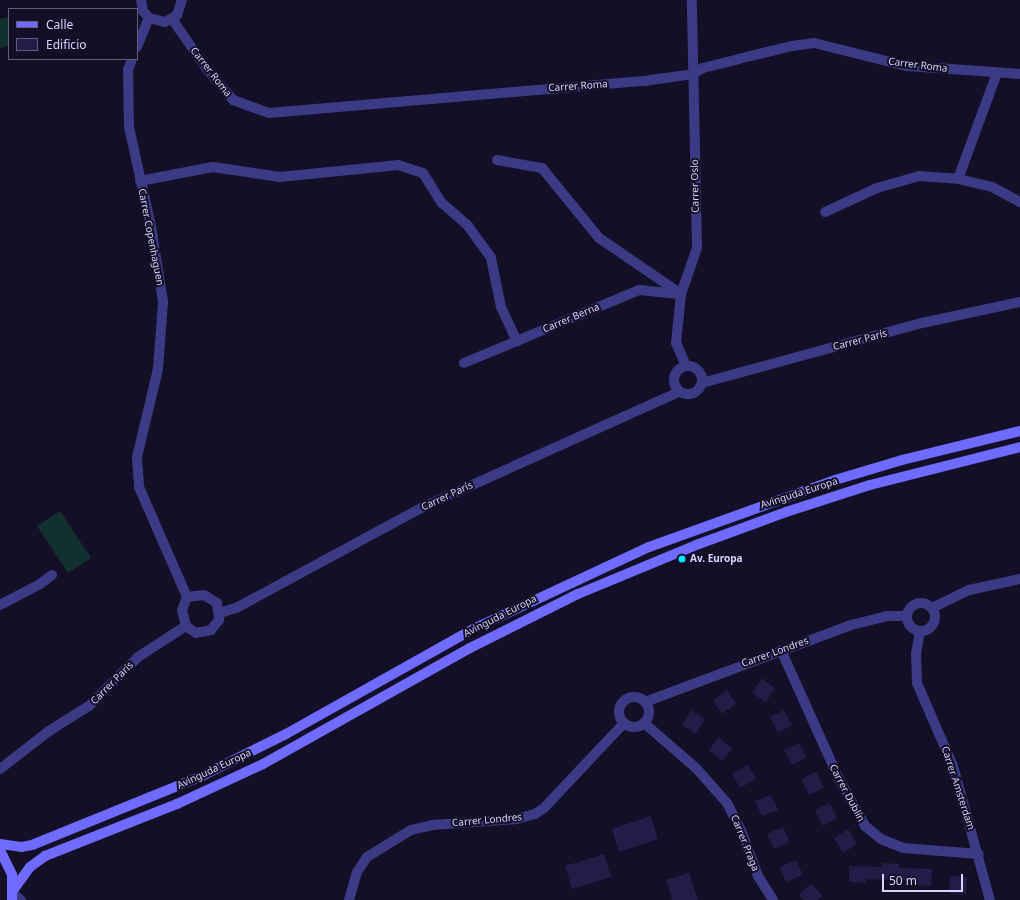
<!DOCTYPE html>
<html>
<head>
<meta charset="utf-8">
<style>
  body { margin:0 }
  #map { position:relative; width:1020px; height:900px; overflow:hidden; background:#130f26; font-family:"Noto Sans",sans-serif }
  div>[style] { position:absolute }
  .green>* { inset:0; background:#12302f }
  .building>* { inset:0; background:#241b47 }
  .minor>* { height:10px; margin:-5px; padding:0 5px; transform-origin:5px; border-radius:5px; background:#3d3a85 }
  .minor>.ring { margin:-5px; padding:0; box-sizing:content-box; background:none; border:10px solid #3d3a85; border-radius:50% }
  .secondary>* { height:10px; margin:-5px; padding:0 5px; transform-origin:5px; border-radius:5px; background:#6f6bff }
  .dots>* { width:11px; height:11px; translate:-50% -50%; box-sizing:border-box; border:2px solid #130f26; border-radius:50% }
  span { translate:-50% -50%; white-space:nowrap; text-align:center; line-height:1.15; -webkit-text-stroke:4px #130f26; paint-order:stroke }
  .street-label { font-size:10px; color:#d9d4ff }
  .poi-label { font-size:10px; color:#d9d4ff; font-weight:700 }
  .left { translate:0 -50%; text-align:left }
  .legend { position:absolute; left:8px; top:8px; width:130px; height:52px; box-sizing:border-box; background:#130f26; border:1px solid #625e7d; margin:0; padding:5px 7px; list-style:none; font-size:12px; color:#d9d4ff }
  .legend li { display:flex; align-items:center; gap:8px; height:20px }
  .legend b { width:20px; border:1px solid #625e7d }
  .scale { position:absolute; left:882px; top:874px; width:81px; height:18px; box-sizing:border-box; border:2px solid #d9d4ff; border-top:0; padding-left:5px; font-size:12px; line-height:14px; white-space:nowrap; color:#d9d4ff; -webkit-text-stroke:3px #130f26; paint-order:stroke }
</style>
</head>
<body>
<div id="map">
  <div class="green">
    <div style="clip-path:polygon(9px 17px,9px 45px,0 48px,0 19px)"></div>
    <div style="clip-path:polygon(60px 511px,91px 558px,68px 573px,37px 526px)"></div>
  </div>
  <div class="building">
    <div style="clip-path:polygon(762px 678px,775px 688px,766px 702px,752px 693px)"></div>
    <div style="clip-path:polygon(727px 690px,736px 704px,722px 714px,713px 700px)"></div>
    <div style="clip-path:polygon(691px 710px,705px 719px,696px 734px,682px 725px)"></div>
    <div style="clip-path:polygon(784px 710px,792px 725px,778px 733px,770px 717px)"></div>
    <div style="clip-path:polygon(718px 737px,732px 748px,723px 761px,709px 751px)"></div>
    <div style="clip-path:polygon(799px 743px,807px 758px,792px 765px,784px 750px)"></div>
    <div style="clip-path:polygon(748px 765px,756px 779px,740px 788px,732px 774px)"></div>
    <div style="clip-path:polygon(816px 772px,824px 788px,809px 795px,801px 779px)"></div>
    <div style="clip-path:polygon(771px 795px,778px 810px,762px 816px,755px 801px)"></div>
    <div style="clip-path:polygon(830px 803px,837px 818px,823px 826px,815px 810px)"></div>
    <div style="clip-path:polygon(651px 816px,658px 839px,619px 852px,612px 829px)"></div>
    <div style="clip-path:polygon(783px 827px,790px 842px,774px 849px,767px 834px)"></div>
    <div style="clip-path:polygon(848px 829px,857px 844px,843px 853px,834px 838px)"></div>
    <div style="clip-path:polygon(604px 854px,611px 877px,572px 889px,565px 866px)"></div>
    <div style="clip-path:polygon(796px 860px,803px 875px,786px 882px,780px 867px)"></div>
    <div style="clip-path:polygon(882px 863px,899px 864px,899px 868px,932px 869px,931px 886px,914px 885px,914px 881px,866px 879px,866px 883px,849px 882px,849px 866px,882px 867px)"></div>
    <div style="clip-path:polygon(689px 873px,698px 900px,672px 900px,666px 880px)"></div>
    <div style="clip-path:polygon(950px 876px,967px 877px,966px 894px,949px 893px)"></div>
    <div style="clip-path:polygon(811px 883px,823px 896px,818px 900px,804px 900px,799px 895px)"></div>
  </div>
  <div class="minor">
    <div style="left:141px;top:0;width:11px;rotate:80deg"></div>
    <div style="left:143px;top:11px;width:9px;rotate:49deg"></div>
    <div style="left:149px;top:18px;width:16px;rotate:14deg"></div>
    <div style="left:165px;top:22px;width:14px;rotate:-30deg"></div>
    <div style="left:177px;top:15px;width:16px;rotate:-72deg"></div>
    <div style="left:172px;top:19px;width:60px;rotate:55.2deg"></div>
    <div style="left:206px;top:68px;width:42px;rotate:49.8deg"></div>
    <div style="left:233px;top:100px;width:38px;rotate:20deg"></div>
    <div style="left:269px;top:113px;width:376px;rotate:-4.9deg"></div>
    <div style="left:644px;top:81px;width:49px;rotate:-8.1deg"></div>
    <div style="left:693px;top:74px;width:12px;rotate:-31deg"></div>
    <div style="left:703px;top:68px;width:36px;rotate:-14deg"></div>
    <div style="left:738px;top:59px;width:56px;rotate:-13.5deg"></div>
    <div style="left:792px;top:46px;width:22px;rotate:-8deg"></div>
    <div style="left:814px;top:43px;width:96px;rotate:13.9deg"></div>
    <div style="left:907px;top:66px;width:113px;rotate:4deg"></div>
    <div style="left:137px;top:47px;width:31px;rotate:-68deg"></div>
    <div style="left:132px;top:59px;width:12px;rotate:110deg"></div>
    <div style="left:128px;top:70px;width:57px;rotate:89deg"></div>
    <div style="left:129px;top:127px;width:101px;rotate:77.5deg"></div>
    <div style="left:151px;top:226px;width:77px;rotate:81deg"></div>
    <div style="left:163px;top:302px;width:67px;rotate:94.3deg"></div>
    <div style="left:158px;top:369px;width:90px;rotate:103.4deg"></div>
    <div style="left:137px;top:457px;width:30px;rotate:86deg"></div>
    <div style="left:139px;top:487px;width:120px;rotate:66.4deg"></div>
    <div style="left:497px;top:160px;width:46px;rotate:10.1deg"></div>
    <div style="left:542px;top:168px;width:90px;rotate:50.8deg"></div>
    <div style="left:599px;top:238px;width:99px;rotate:34.3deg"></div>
    <div style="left:958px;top:179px;width:35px;rotate:13deg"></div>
    <div style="left:992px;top:187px;width:32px;rotate:28deg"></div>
    <div style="left:140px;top:181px;width:74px;rotate:-10.9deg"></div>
    <div style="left:213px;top:167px;width:68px;rotate:8.5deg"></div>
    <div style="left:280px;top:177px;width:119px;rotate:-5.8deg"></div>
    <div style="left:398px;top:165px;width:26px;rotate:18deg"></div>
    <div style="left:423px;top:173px;width:36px;rotate:58deg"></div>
    <div style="left:442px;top:203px;width:35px;rotate:41deg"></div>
    <div style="left:468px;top:226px;width:39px;rotate:54deg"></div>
    <div style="left:491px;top:258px;width:50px;rotate:78.5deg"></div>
    <div style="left:501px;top:307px;width:38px;rotate:65deg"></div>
    <div style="left:825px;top:212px;width:57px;rotate:-24.8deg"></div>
    <div style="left:877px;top:188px;width:44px;rotate:-15.9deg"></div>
    <div style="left:919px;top:176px;width:39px;rotate:4deg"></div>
    <div style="left:958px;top:179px;width:113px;rotate:-69.8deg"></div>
    <div style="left:464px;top:363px;width:190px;rotate:-22.6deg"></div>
    <div style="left:639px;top:290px;width:40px;rotate:5.7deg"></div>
    <div class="ring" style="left:674px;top:366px;width:18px;height:18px"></div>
    <div style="left:686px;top:366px;width:25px;rotate:-113deg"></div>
    <div style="left:676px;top:343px;width:49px;rotate:-84.2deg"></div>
    <div style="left:681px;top:294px;width:49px;rotate:-70.8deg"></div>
    <div style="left:697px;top:248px;width:248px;rotate:-91.2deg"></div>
    <div style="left:702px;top:383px;width:228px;rotate:-15.3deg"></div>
    <div style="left:922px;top:323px;width:100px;rotate:-12.1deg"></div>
    <div style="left:204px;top:595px;width:15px;rotate:32deg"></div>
    <div style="left:217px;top:603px;width:17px;rotate:83deg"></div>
    <div style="left:219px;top:620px;width:13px;rotate:129deg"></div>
    <div style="left:211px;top:630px;width:15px;rotate:169deg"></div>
    <div style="left:196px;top:633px;width:12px;rotate:-145deg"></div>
    <div style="left:186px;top:626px;width:16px;rotate:-104deg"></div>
    <div style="left:182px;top:610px;width:14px;rotate:-69deg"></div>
    <div style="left:187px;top:597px;width:17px;rotate:-7deg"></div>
    <div class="ring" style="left:907px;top:603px;width:18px;height:18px"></div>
    <div style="left:0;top:605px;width:45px;rotate:-27.7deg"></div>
    <div style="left:40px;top:584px;width:15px;rotate:-37deg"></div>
    <div style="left:932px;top:608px;width:41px;rotate:-25.9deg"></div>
    <div style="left:969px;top:590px;width:52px;rotate:-12.2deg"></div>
    <div style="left:220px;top:613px;width:19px;rotate:-18deg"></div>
    <div style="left:238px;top:607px;width:210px;rotate:-28.4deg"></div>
    <div style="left:423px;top:507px;width:281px;rotate:-24.2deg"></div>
    <div style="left:920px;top:631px;width:22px;rotate:100deg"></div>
    <div style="left:916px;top:653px;width:30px;rotate:88deg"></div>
    <div style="left:917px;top:683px;width:90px;rotate:66.6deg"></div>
    <div style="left:953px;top:766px;width:139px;rotate:74.6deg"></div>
    <div style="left:781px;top:650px;width:139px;rotate:65.8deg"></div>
    <div style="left:838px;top:777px;width:56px;rotate:61.1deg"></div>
    <div style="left:865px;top:826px;width:21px;rotate:39deg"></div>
    <div style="left:881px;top:839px;width:24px;rotate:22deg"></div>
    <div style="left:903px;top:848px;width:76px;rotate:4.5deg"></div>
    <div class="ring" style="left:619px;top:697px;width:20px;height:20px"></div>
    <div style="left:645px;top:702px;width:220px;rotate:-20.5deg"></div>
    <div style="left:851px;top:625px;width:36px;rotate:-14deg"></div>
    <div style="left:886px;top:616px;width:21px"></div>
    <div style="left:644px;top:723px;width:69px;rotate:40.9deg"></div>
    <div style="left:696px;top:768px;width:47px;rotate:48.5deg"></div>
    <div style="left:727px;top:803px;width:30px;rotate:63deg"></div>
    <div style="left:741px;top:830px;width:49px;rotate:69.7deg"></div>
    <div style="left:758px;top:876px;width:28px;rotate:58deg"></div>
    <div style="left:0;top:769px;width:62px;rotate:-37.8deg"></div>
    <div style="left:49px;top:731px;width:47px;rotate:-32deg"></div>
    <div style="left:89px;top:706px;width:69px;rotate:-45deg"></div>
    <div style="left:138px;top:657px;width:57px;rotate:-32.9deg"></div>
    <div style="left:13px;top:894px;width:10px;rotate:37deg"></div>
    <div style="left:349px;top:900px;width:29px;rotate:-74deg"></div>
    <div style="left:357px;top:872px;width:18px;rotate:-56deg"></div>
    <div style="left:367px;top:857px;width:52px;rotate:-31.5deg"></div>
    <div style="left:411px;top:830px;width:22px;rotate:-13deg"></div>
    <div style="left:432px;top:825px;width:85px;rotate:-4deg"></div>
    <div style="left:517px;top:819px;width:19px;rotate:-16deg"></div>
    <div style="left:535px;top:814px;width:11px;rotate:-34deg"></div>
    <div style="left:544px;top:808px;width:117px;rotate:-46.7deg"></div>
  </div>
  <div class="secondary">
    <div style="left:0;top:844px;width:21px;rotate:8deg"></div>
    <div style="left:21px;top:847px;width:11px;rotate:-10deg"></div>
    <div style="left:32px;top:845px;width:183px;rotate:-22.1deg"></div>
    <div style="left:202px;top:776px;width:94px;rotate:-26.6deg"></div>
    <div style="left:286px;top:734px;width:214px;rotate:-29.3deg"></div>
    <div style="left:473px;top:629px;width:194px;rotate:-25deg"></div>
    <div style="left:649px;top:547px;width:198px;rotate:-19.8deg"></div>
    <div style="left:835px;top:480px;width:70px;rotate:-16.6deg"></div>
    <div style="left:902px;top:460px;width:122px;rotate:-13.8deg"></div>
    <div style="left:0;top:850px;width:28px;rotate:64deg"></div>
    <div style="left:12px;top:875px;width:25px;rotate:90deg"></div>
    <div style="left:14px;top:889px;width:27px;rotate:-54deg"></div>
    <div style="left:30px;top:867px;width:19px;rotate:-36deg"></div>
    <div style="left:45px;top:856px;width:142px;rotate:-21.5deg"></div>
    <div style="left:177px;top:804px;width:95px;rotate:-24.9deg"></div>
    <div style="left:263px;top:764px;width:237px;rotate:-29.3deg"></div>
    <div style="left:470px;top:648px;width:121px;rotate:-26.6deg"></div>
    <div style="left:578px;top:594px;width:131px;rotate:-22.5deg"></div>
    <div style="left:699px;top:544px;width:93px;rotate:-20.2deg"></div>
    <div style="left:786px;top:512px;width:88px;rotate:-17.8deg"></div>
    <div style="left:870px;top:485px;width:155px;rotate:-14.2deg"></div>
  </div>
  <div class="dots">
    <div style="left:682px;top:559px;background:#00e5ff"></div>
  </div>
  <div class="street-label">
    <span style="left:918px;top:65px;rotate:7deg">Carrer Roma</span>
    <span style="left:211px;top:72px;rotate:52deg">Carrer Roma</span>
    <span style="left:578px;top:86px;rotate:-4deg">Carrer Roma</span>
    <span style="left:695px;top:186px;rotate:-91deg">Carrer Oslo</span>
    <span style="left:151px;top:237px;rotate:79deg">Carrer Copenhaguen</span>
    <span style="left:571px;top:318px;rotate:-23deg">Carrer Berna</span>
    <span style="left:860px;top:340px;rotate:-15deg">Carrer París</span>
    <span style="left:799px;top:493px;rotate:-18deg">Avinguda Europa</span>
    <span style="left:447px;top:496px;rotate:-25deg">Carrer París</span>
    <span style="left:500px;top:616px;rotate:-27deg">Avinguda Europa</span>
    <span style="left:775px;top:652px;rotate:-20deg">Carrer Londres</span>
    <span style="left:112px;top:683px;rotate:-45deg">Carrer París</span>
    <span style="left:214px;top:769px;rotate:-25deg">Avinguda Europa</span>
    <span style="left:958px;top:788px;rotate:72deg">Carrer Amsterdam</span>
    <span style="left:847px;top:793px;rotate:62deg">Carrer Dublín</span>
    <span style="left:487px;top:820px;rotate:-5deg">Carrer Londres</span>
    <span style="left:745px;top:843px;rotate:68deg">Carrer Praga</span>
  </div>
  <div class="poi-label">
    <span class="left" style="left:690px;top:559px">Av. Europa</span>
  </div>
  <ul class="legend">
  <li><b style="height:5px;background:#6f6bff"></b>Calle</li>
  <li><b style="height:11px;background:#241b47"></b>Edificio</li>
  </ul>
  <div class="scale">50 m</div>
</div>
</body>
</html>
